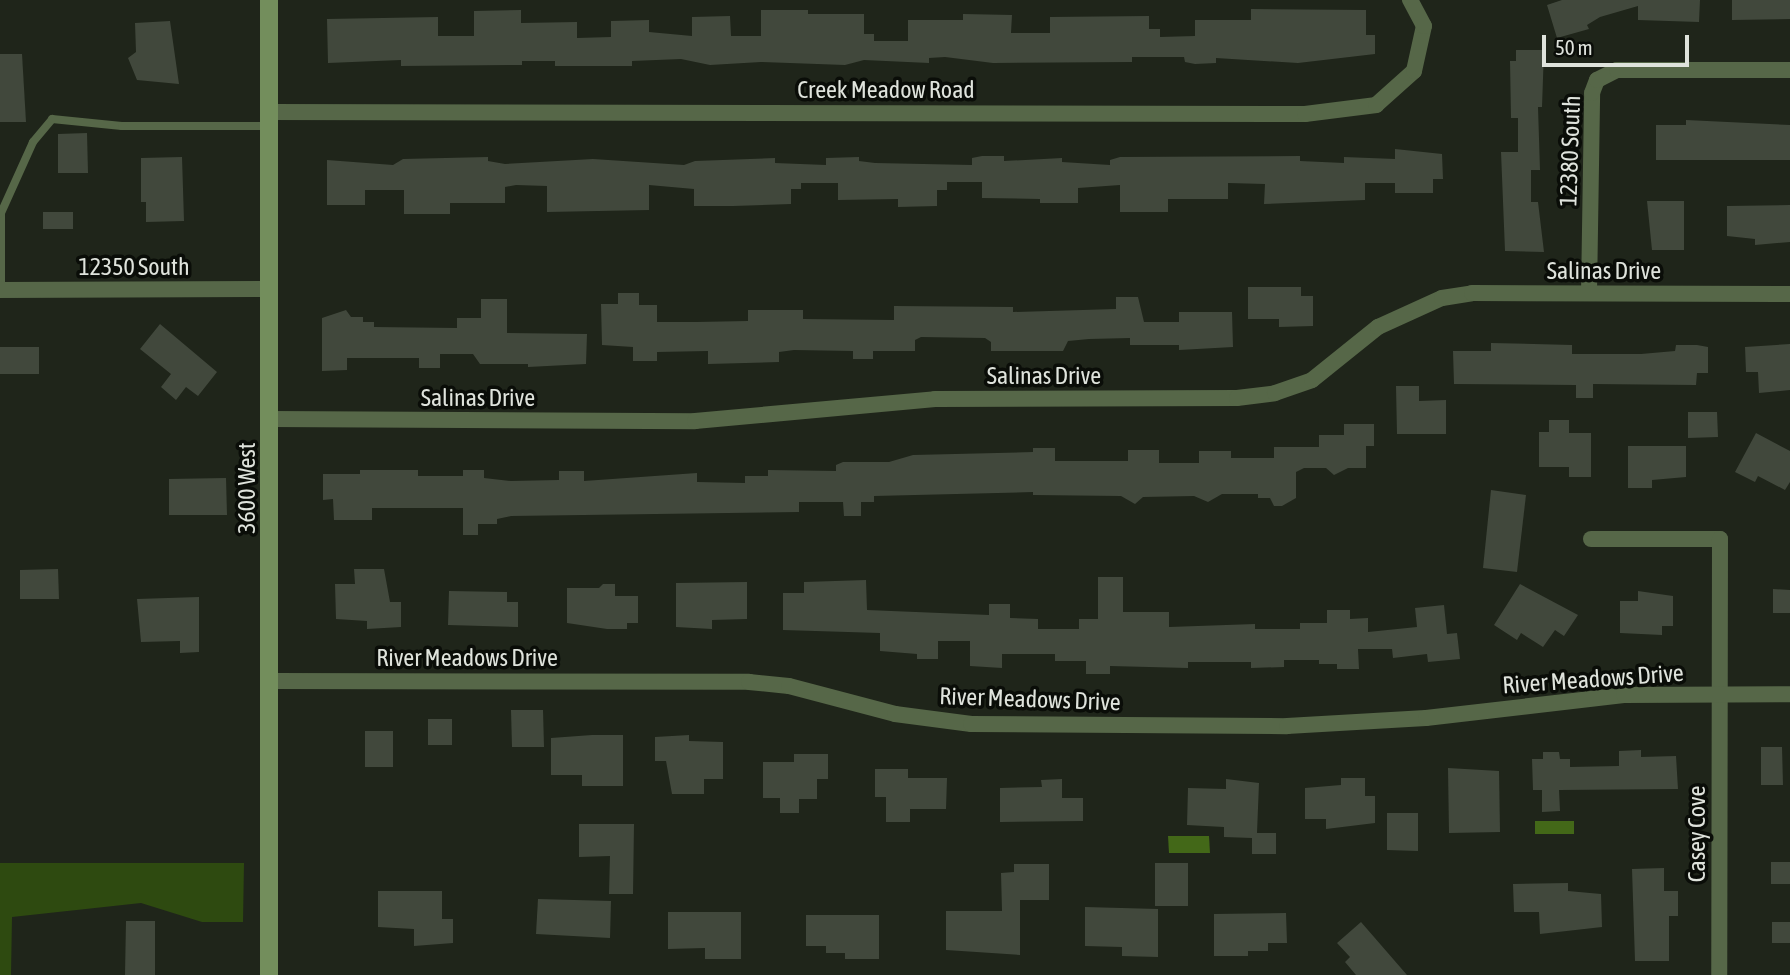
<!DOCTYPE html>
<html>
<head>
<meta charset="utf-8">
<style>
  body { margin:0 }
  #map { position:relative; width:1790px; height:975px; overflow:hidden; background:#1f251a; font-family:"Asap Condensed",sans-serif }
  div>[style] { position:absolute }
  .green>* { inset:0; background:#2e4a10 }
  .water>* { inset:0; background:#436818 }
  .building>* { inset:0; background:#41483c }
  .lane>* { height:8px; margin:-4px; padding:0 4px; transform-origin:4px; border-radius:4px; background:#566748 }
  .street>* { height:16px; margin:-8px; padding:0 8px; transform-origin:8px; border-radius:8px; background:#566748 }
  .secondary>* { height:18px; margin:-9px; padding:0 9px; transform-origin:9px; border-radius:9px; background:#738e5c }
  span { translate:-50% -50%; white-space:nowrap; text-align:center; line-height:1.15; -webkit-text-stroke:7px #0a0d08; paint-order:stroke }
  .street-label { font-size:24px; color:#dfe3dc }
  .scale { position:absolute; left:1542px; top:35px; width:147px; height:32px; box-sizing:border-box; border:4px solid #dfe3dc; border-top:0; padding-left:9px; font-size:21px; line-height:24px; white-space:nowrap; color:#dfe3dc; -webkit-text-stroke:5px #0a0d08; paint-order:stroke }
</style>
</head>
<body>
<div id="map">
  <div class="green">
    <div style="clip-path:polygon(0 863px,244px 863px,243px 922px,202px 922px,141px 903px,12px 917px,11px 975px,0 975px)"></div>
  </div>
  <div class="water">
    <div style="clip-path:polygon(1535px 821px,1574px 821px,1574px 834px,1535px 834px)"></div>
    <div style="clip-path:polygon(1168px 836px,1209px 836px,1210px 853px,1169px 853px)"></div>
  </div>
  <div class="building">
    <div style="clip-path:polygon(1562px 0,1700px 0,1699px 22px,1638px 20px,1638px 6px,1600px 17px,1587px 25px,1589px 29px,1557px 38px,1547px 5px)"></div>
    <div style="clip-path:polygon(1732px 0,1790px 0,1790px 19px,1732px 20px)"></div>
    <div style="clip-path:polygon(1251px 9px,1366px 10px,1366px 35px,1375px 35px,1375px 54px,1298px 63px,1216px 58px,1216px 63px,1195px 64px,1185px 62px,1184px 57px,1132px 57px,1132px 62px,993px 63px,945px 57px,929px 58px,929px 63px,864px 60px,845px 65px,761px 62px,710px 65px,681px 59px,632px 61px,632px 66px,555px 66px,555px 61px,522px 61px,522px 65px,401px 66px,401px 60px,328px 63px,327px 19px,438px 17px,438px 36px,474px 36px,474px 11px,521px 10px,521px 23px,577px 22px,577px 38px,611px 37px,611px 21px,649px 20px,649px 32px,692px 36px,692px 17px,730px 16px,731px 36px,761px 36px,761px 10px,808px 10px,808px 14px,864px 14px,864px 34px,874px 34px,874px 41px,908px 41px,908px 20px,963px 20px,963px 14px,1012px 15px,1011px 33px,1050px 33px,1050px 17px,1149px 16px,1149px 29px,1160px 29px,1160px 37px,1195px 36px,1195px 20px,1251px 20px)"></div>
    <div style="clip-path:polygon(170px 21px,179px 84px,137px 80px,128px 58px,136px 52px,135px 23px)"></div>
    <div style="clip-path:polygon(1516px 50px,1544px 50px,1542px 107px,1538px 107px,1540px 170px,1531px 170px,1531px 202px,1538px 202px,1544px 252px,1505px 251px,1501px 152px,1518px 152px,1518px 118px,1511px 118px,1510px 61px,1516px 61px)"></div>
    <div style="clip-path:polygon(0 54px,22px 54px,26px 122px,0 122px)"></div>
    <div style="clip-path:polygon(1686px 120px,1790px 125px,1790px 160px,1656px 160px,1656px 125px,1686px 125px)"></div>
    <div style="clip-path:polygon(87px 133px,88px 173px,58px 173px,58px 134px)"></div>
    <div style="clip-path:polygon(1395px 149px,1442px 154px,1443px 179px,1433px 179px,1433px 193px,1395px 193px,1395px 183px,1365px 183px,1365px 200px,1264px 204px,1265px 184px,1228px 183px,1228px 199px,1168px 199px,1168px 212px,1120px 212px,1120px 185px,1078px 188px,1078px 203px,1040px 203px,1040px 199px,982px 198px,982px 182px,947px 182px,947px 190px,937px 190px,937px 206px,898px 207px,898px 199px,838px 200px,838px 183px,801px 183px,801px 189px,791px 189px,791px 204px,733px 206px,694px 206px,694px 189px,649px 185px,649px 210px,547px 212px,547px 186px,516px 185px,505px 187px,505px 203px,450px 203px,450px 214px,404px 214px,404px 190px,365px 190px,365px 205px,327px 205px,327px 160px,393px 165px,403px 159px,488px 157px,488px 161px,505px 164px,593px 159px,684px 165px,695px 161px,775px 158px,775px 163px,826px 165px,826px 158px,859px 157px,859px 161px,875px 163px,972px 165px,972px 158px,982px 156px,1004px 156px,1004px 161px,1062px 158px,1062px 162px,1110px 165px,1110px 160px,1120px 157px,1300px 156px,1300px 161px,1344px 163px,1344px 157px,1395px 159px)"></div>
    <div style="clip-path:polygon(182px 157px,184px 221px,146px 222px,146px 202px,141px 202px,141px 158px)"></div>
    <div style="clip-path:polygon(1647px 201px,1684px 201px,1684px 250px,1652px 250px)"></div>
    <div style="clip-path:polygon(1790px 205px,1790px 242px,1755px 245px,1755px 239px,1727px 236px,1727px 206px)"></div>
    <div style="clip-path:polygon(43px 212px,73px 212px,73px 229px,43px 229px)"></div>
    <div style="clip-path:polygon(1248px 287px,1301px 287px,1301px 296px,1313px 296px,1313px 326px,1279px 327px,1279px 319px,1248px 319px)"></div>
    <div style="clip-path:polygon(618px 293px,639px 293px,639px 305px,657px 305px,657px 322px,696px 322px,748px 321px,748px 310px,803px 310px,803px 319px,894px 320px,894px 306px,1013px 307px,1013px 312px,1116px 309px,1116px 297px,1138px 297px,1144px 322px,1179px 322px,1179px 312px,1232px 312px,1233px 347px,1179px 350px,1179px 345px,1130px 345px,1130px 338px,1089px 339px,1068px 341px,1063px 351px,991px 351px,991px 342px,985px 338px,921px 337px,915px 340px,915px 351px,873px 351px,873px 359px,853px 359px,853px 351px,794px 350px,779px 352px,779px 362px,708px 364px,708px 351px,657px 352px,657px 361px,633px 361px,633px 347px,602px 345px,601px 304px,618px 304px)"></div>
    <div style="clip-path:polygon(481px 299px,507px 299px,507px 333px,587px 334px,586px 364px,528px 367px,528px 364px,480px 364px,473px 354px,440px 354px,440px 368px,419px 368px,419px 358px,347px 358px,347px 370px,322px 371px,322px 318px,346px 310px,351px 317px,363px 317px,363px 322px,374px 322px,374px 327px,457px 328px,457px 318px,481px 318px)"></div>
    <div style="clip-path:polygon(160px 324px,217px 372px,198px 396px,186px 387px,176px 400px,161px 387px,171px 374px,140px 349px)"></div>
    <div style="clip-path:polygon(1491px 343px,1572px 345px,1572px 354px,1641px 354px,1675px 351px,1676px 345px,1697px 345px,1708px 347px,1708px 373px,1697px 373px,1696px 385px,1593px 384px,1593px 398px,1576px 398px,1576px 385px,1454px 384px,1453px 351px,1491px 351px)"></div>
    <div style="clip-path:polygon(1790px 344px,1790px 390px,1759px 393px,1758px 372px,1746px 372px,1745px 347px)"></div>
    <div style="clip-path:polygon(0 347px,39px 347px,39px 374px,0 374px)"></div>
    <div style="clip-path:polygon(1396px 386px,1419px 386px,1419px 401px,1446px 400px,1446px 434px,1397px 434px)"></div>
    <div style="clip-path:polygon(1688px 412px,1717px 412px,1718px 437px,1688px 438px)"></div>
    <div style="clip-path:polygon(1549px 420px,1569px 420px,1569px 433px,1591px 433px,1591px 477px,1569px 477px,1569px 467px,1539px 467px,1539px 432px,1549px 432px)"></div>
    <div style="clip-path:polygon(1344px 424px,1374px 424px,1374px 446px,1366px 446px,1366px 468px,1348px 468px,1334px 475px,1326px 468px,1304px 468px,1296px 472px,1296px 498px,1282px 506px,1274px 506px,1270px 498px,1258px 498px,1258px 494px,1222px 494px,1208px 502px,1194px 496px,1143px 497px,1135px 504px,1121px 496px,1033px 495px,1033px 492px,874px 496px,874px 502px,861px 502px,861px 516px,844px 516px,843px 502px,799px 502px,799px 512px,511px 516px,497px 519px,497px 524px,478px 524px,478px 535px,463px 535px,463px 508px,372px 508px,372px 520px,334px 520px,333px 499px,323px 500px,323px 474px,360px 474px,360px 470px,418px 470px,418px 476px,463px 476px,463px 470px,484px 470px,484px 478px,511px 481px,559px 480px,559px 471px,584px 471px,584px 481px,697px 473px,697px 482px,745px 483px,745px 476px,768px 476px,768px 470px,836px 471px,836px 465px,843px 462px,889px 462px,913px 455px,1033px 452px,1033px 448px,1055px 448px,1055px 461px,1128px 461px,1128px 450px,1159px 450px,1159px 463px,1199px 463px,1199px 451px,1231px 451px,1231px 458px,1274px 458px,1274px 447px,1319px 447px,1319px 435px,1344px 435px)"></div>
    <div style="clip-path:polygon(1756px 433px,1790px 451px,1790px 482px,1785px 490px,1758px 476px,1755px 482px,1735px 472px)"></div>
    <div style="clip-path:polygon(1628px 446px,1686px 446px,1686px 477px,1652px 480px,1652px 488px,1628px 488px)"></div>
    <div style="clip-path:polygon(226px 478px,227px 515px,169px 515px,169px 479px)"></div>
    <div style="clip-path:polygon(1491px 490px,1526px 495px,1517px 572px,1483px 568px)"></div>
    <div style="clip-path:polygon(58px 569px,59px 599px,20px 599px,20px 570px)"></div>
    <div style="clip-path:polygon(354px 569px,384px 569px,390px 602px,401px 602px,401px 627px,367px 629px,367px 621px,336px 619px,335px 584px,355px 584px)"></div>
    <div style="clip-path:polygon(1098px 577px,1123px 577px,1123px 612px,1169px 612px,1169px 627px,1255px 624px,1255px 629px,1300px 629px,1300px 623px,1327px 623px,1327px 610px,1350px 610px,1350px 619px,1368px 618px,1368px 632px,1417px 627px,1415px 608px,1444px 605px,1447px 634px,1457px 633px,1460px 659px,1428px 662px,1427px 654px,1393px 658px,1392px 649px,1358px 649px,1359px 669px,1337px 669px,1337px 664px,1319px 664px,1319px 660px,1284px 660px,1284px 667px,1251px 668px,1251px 662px,1188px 662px,1188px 668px,1110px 666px,1110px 674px,1086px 674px,1086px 661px,1055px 661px,1055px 654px,1002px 654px,1002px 668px,970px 666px,970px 641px,938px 641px,938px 659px,917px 659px,917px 654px,880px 651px,880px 633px,783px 630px,783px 593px,804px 593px,804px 582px,866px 580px,867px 610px,989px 615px,989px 604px,1010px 604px,1010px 618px,1038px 619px,1038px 629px,1079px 629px,1079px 619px,1098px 619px)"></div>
    <div style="clip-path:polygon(747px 582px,747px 619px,712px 620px,712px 629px,676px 627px,676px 583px)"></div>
    <div style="clip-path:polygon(603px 584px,615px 584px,615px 596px,638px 596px,638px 623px,627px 623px,627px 629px,607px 629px,567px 623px,567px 588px,599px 588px)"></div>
    <div style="clip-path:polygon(1520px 584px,1578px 615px,1564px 636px,1555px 630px,1543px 647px,1521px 633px,1517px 640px,1494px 625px)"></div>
    <div style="clip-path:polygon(1773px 589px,1790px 590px,1790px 613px,1773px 613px)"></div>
    <div style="clip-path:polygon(449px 591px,507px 592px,507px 602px,518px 602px,518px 627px,448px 625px)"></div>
    <div style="clip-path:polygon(1638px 591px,1673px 596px,1673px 626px,1662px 626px,1662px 635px,1620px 633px,1620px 601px,1638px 601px)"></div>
    <div style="clip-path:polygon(199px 597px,199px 652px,180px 653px,180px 641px,141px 642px,137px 599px)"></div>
    <div style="clip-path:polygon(511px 710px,543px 710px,544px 747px,512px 747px)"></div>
    <div style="clip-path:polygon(428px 719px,452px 719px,452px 745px,428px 745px)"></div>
    <div style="clip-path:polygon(365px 731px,393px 731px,393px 767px,365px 767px)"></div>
    <div style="clip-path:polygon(592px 735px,623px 735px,623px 786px,582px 786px,582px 775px,551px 775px,551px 738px)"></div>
    <div style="clip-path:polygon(689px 735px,689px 741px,723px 742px,723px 779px,704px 779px,704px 794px,672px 794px,666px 761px,655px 761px,655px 737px)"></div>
    <div style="clip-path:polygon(1761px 747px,1782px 747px,1783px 785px,1761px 785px)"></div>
    <div style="clip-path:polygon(1641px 750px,1641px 757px,1676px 756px,1678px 789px,1559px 790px,1560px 811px,1542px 812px,1542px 790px,1533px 790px,1532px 759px,1543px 759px,1543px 752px,1559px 752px,1560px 759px,1570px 759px,1570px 767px,1619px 766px,1619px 751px)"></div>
    <div style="clip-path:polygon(794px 754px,828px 754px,828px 779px,817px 779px,817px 799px,799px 799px,799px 813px,780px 813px,780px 798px,763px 798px,763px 762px,794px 762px)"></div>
    <div style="clip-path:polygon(1448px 768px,1499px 771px,1500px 832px,1449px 833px)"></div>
    <div style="clip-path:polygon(875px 769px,908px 769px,908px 778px,947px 778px,946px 809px,910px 809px,910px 822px,886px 822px,886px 797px,875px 797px)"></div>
    <div style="clip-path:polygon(1341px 778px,1365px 778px,1365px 796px,1375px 796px,1375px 823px,1326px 829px,1326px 819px,1305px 819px,1305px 788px,1341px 785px)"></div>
    <div style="clip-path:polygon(1062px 779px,1062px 798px,1083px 798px,1083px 821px,1000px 822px,1000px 788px,1042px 787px,1041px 780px)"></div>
    <div style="clip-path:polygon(1226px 779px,1259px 783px,1257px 833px,1276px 833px,1276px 854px,1252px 854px,1252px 838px,1224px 837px,1224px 827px,1187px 825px,1188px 788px,1226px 789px)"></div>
    <div style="clip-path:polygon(1387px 813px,1418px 813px,1418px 851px,1387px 850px)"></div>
    <div style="clip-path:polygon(579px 824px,634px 824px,633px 894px,609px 894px,610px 856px,579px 857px)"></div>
    <div style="clip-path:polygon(1771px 862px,1790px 862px,1790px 884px,1771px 884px)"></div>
    <div style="clip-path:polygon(1155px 863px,1188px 863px,1188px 906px,1155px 906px)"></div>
    <div style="clip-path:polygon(1014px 864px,1049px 864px,1049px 900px,1020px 900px,1020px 955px,946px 950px,946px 911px,1002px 911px,1001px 873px,1014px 872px)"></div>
    <div style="clip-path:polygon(1664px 868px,1664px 891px,1678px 891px,1678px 916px,1669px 916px,1669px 961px,1635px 961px,1632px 869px)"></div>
    <div style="clip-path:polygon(1568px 883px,1568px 891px,1601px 894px,1602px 927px,1540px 934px,1539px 912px,1514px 912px,1513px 884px)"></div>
    <div style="clip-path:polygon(378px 891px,442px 891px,442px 919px,453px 919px,453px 943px,414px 946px,414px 929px,378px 927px)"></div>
    <div style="clip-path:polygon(538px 899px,611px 901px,610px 938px,536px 934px)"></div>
    <div style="clip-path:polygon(1085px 907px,1158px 909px,1158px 957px,1122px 956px,1122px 947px,1085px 946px)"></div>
    <div style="clip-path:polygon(668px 912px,741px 912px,741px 959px,705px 959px,705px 948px,668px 949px)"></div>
    <div style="clip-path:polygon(1286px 913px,1287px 943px,1268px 943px,1268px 951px,1248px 951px,1248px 956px,1214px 956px,1214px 914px)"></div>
    <div style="clip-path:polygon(806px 915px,879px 915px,879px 959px,845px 959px,845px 953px,826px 953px,826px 946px,806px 946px)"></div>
    <div style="clip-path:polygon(126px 921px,155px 921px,155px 975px,125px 975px)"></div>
    <div style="clip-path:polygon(1361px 922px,1407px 975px,1356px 975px,1345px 962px,1350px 957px,1337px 943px)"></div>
    <div style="clip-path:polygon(1772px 922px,1790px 922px,1790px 943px,1772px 943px)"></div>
  </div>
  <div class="lane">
    <div style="left:1px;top:290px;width:77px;rotate:-90deg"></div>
    <div style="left:1px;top:213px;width:78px;rotate:-65.7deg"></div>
    <div style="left:33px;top:142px;width:30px;rotate:-50deg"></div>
    <div style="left:52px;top:119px;width:70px;rotate:5.7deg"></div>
    <div style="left:122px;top:126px;width:147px"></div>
  </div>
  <div class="street">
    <div style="left:269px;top:112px;width:1036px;rotate:0.11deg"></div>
    <div style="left:1305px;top:114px;width:72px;rotate:-7.2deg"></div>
    <div style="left:1376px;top:105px;width:51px;rotate:-41.8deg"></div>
    <div style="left:1414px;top:71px;width:46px;rotate:-77.5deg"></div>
    <div style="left:1424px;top:26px;width:30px;rotate:-118deg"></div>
    <div style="left:0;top:290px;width:269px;rotate:-0.2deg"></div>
    <div style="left:1589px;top:293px;width:200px;rotate:-89.1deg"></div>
    <div style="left:1592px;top:93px;width:14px;rotate:-69deg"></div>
    <div style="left:1597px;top:80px;width:22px;rotate:-27deg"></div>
    <div style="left:1617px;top:70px;width:173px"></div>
    <div style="left:271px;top:419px;width:424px;rotate:0.3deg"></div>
    <div style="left:695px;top:421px;width:241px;rotate:-5.2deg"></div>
    <div style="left:935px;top:399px;width:302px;rotate:-0.2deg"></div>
    <div style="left:1237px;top:398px;width:38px;rotate:-7deg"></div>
    <div style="left:1275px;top:393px;width:39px;rotate:-19deg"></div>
    <div style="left:1312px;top:380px;width:85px;rotate:-38.8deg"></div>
    <div style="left:1378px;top:327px;width:70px;rotate:-24.4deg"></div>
    <div style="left:1442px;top:298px;width:30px;rotate:-9deg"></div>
    <div style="left:1472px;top:293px;width:318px;rotate:0.2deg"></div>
    <div style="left:1591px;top:539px;width:129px"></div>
    <div style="left:1720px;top:539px;width:436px;rotate:90.1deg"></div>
    <div style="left:272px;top:681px;width:477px;rotate:0.1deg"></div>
    <div style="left:749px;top:682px;width:40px;rotate:5.7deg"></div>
    <div style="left:789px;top:686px;width:110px;rotate:14.8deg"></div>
    <div style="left:895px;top:714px;width:77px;rotate:7.5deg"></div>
    <div style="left:971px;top:724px;width:316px;rotate:0.4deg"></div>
    <div style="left:1287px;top:726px;width:139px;rotate:-3.3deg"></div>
    <div style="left:1426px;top:718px;width:199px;rotate:-6.6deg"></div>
    <div style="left:1624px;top:695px;width:166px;rotate:-0.3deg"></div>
  </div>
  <div class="secondary">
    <div style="left:269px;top:0;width:975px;rotate:90deg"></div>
  </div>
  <div class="street-label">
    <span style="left:886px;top:90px">Creek Meadow Road</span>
    <span style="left:1570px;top:151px;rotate:-88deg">12380 South</span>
    <span style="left:134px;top:267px">12350 South</span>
    <span style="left:1604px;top:271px">Salinas Drive</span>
    <span style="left:1044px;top:376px">Salinas Drive</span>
    <span style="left:478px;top:398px">Salinas Drive</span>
    <span style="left:247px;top:488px;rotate:-90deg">3600 West</span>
    <span style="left:467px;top:658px">River Meadows Drive</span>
    <span style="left:1593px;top:679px;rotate:-4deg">River Meadows Drive</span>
    <span style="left:1030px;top:699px;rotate:2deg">River Meadows Drive</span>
    <span style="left:1697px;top:834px;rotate:-90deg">Casey Cove</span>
  </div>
  <div class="scale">50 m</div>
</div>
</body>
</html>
